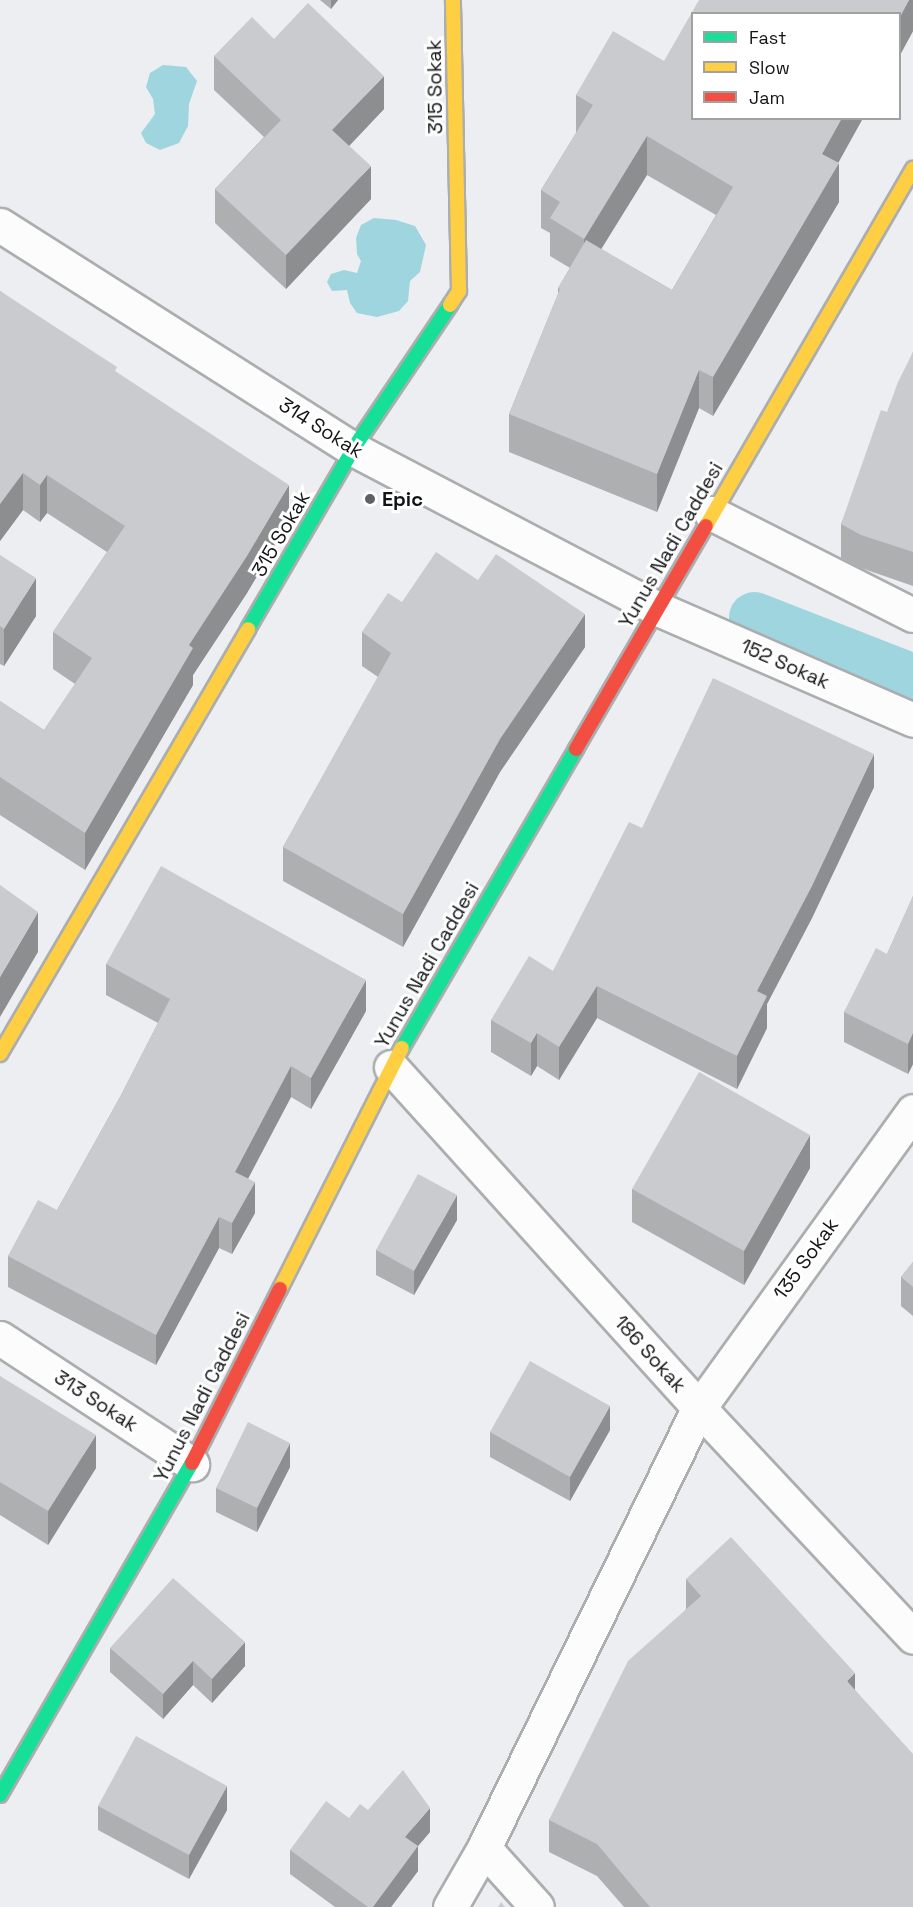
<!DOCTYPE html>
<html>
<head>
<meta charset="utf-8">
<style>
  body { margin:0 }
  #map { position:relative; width:913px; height:1907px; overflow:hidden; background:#eceef1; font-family:"Space Grotesk",sans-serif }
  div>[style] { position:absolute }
  .water>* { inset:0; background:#9fd5df }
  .canal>* { height:51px; margin:-25.5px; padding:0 25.5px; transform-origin:25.5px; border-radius:25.5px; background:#9fd5df }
  .roads { filter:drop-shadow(2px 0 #abadaf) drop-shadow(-2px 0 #abadaf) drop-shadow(0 2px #abadaf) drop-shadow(0 -2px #abadaf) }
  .street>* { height:33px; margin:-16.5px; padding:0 16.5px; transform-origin:16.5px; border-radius:16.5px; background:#fcfcfd }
  .fast>* { height:14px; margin:-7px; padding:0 7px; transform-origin:7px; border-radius:7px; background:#16e098 }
  .slow>* { height:14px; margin:-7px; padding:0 7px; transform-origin:7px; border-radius:7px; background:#ffcf43 }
  .jam>* { height:14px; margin:-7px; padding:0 7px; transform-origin:7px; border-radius:7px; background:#f24e42 }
  .wall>* { inset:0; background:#adafb1 }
  .shaded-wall>* { inset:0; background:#8d8e90 }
  .building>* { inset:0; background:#c9cbce }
  .dots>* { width:16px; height:16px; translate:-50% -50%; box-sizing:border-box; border:3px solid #fff; border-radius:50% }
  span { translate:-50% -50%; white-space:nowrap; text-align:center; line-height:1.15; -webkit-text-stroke:6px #fff; paint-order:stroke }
  .street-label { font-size:20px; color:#131416 }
  .poi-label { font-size:20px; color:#131416; font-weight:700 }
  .left { translate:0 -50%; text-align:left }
  .legend { position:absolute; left:691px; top:12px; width:210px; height:108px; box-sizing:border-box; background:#fff; border:2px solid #a1a1a2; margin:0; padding:8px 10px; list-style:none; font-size:18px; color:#131416 }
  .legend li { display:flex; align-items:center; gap:12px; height:30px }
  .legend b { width:30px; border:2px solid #a1a1a2 }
</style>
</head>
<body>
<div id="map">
  <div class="water">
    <div style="clip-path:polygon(163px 65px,186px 67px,197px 81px,189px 104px,188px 126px,179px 143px,160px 150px,146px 143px,141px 133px,155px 114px,153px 99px,146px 87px,150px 73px)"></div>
    <div style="clip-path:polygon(374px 218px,396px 220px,415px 226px,426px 245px,420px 272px,410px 281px,408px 301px,399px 311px,377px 317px,357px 313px,350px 303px,347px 290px,332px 291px,327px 282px,331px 274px,344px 270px,357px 273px,361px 261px,357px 254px,356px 238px,361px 225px)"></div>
  </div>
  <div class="canal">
    <div style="left:754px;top:617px;width:171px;rotate:21.3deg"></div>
  </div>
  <div class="roads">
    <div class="street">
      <div style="left:0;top:225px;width:418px;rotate:32.4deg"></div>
      <div style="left:353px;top:449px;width:342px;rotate:27.7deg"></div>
      <div style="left:656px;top:608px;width:280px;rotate:23.5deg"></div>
      <div style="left:711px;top:513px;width:226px;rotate:26.8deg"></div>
      <div style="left:391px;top:1067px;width:460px;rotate:47.9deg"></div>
      <div style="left:699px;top:1408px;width:313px;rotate:46.9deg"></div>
      <div style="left:0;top:1338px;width:230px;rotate:33.3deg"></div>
      <div style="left:484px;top:1848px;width:79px;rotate:48.1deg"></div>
      <div style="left:450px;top:1907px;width:68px;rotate:-60deg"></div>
      <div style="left:484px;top:1848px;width:490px;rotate:-64deg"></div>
      <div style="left:699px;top:1408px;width:366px;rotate:-54.2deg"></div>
    </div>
    <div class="fast">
      <div style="left:248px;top:629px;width:208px;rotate:-59.7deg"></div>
      <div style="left:353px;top:449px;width:174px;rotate:-56deg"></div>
      <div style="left:402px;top:1048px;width:346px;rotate:-59.8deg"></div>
      <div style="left:0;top:1795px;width:384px;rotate:-60deg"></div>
    </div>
    <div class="slow">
      <div style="left:450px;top:305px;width:17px;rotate:-57deg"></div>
      <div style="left:459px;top:291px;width:291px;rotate:-91.2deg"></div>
      <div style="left:706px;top:526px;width:413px;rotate:-59.9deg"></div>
      <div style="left:0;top:1054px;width:492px;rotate:-59.7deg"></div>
      <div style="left:280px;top:1289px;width:270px;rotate:-63.2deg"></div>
    </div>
    <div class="jam">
      <div style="left:576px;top:749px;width:258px;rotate:-59.8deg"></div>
      <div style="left:192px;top:1463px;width:195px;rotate:-63.2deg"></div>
    </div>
  </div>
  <div class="wall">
    <div style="clip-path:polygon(320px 0,338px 0,331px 9px)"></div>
    <div style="clip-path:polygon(evenodd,913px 0,913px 31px,900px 55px,900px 14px,863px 118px,838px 163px,839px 202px,713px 416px,699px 408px,657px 512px,509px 452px,509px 414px,558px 294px,558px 288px,570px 268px,550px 256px,550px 233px,541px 228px,541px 190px,576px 133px,576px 95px,664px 61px,913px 0,647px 175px,716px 215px,672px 290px,601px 249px,647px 175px)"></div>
    <div style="clip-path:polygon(274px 39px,384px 109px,349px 146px,371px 199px,286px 289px,215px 223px,215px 189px,264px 137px,214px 90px,214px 56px)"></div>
    <div style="clip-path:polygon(0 291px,117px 373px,289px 522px,247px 593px,193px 675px,193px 685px,85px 870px,0 815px,0 701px,44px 730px,75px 684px,53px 669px,53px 632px,107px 552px,47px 513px,40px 522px,23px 510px,0 541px)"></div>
    <div style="clip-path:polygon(913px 352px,913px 586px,861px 568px,841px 558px,841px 524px)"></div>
    <div style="clip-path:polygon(0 555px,36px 616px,4px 666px,0 664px)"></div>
    <div style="clip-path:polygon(478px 580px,585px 647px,500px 772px,403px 947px,283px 881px,283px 847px,378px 677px,362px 666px,362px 632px,402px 602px)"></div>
    <div style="clip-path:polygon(874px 787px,812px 918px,767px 1004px,767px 1028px,737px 1089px,597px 1018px,559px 1080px,537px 1066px,531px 1076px,491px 1052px,491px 1020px,553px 971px,642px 828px)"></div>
    <div style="clip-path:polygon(913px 896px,913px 1064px,908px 1074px,844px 1042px,844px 1012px,887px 954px)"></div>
    <div style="clip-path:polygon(106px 964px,366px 1011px,311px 1109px,291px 1097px,248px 1179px,255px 1213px,232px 1254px,219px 1248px,156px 1365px,8px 1287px,8px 1256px,57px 1210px,120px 1097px,158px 1023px,106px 995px)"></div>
    <div style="clip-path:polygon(810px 1168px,744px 1285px,632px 1222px,632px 1189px)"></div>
    <div style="clip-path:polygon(457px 1220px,414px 1295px,376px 1275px,376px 1250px)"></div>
    <div style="clip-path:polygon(913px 1262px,913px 1316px,901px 1306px,901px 1277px)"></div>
    <div style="clip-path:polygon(0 1376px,96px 1468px,48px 1545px,0 1515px)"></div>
    <div style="clip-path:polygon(610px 1430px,570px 1501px,490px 1457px,490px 1432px)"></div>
    <div style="clip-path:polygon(290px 1467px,257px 1532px,216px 1512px,216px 1488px)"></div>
    <div style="clip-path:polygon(686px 1579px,855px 1690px,913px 1907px,624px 1907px,597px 1876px,549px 1852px,549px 1820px,686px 1609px)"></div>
    <div style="clip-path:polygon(110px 1648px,245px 1666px,212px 1703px,193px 1685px,163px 1719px,110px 1672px)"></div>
    <div style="clip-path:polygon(98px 1806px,227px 1810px,189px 1879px,98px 1830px)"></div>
    <div style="clip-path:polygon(368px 1810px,430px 1832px,418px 1846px,418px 1871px,391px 1907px,335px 1907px,290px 1874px,290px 1850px)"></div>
  </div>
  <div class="shaded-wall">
    <div style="clip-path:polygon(331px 0,338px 0,331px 9px)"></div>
    <div style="clip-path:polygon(909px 0,913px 0,913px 31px,900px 55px,900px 17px)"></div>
    <div style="clip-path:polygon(384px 76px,384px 109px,332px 164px,332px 130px)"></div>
    <div style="clip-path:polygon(842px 118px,863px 118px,822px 192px,822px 154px)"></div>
    <div style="clip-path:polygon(647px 136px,647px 175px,584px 277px,584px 239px)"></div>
    <div style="clip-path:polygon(839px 163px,839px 202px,713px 416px,713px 377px)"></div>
    <div style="clip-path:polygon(371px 166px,371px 199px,286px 289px,286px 255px)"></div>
    <div style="clip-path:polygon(699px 370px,699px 408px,657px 512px,657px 474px)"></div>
    <div style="clip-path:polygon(23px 473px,23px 510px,0 541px,0 504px)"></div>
    <div style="clip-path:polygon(47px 475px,47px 513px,40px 522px,40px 485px)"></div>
    <div style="clip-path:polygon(289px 485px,289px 522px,247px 593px,193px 675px,193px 685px,85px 870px,85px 833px,189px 645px)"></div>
    <div style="clip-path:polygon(36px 578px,36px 616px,4px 666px,4px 629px)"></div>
    <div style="clip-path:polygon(585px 614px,585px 647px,500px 772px,403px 947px,403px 914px,500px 739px)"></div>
    <div style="clip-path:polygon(874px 754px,874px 787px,812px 918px,767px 1004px,767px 1028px,737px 1089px,737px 1056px,757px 991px)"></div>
    <div style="clip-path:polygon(38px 912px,38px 952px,0 1017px,0 977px)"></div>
    <div style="clip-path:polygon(366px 980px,366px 1011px,311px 1109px,311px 1078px)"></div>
    <div style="clip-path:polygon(597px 986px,597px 1018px,559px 1080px,559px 1047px)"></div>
    <div style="clip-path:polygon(537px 1033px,537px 1066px,531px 1076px,531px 1043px)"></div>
    <div style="clip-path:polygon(913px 1033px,913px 1064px,908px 1074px,908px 1044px)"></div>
    <div style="clip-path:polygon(291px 1066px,291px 1097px,235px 1203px,235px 1172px)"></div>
    <div style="clip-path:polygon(810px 1135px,810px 1168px,744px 1285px,744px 1251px)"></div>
    <div style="clip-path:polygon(255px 1182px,255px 1213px,232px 1254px,232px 1223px)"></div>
    <div style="clip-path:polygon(457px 1195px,457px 1220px,414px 1295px,414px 1271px)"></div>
    <div style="clip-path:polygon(219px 1217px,219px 1248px,156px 1365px,156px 1335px)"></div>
    <div style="clip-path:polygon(610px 1406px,610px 1430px,570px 1501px,570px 1477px)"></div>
    <div style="clip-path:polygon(96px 1435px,96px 1468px,48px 1545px,48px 1511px)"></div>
    <div style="clip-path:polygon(290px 1443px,290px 1467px,257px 1532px,257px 1508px)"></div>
    <div style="clip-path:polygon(245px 1642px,245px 1666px,212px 1703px,212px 1679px)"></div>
    <div style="clip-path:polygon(193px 1661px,193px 1685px,163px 1719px,163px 1694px)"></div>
    <div style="clip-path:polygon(855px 1673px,855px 1705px,847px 1681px)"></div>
    <div style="clip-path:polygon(227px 1786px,227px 1810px,189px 1879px,189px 1855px)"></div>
    <div style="clip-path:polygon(430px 1808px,430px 1832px,418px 1846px,418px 1871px,391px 1907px,373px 1907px,405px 1837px)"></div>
  </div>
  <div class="building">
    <div style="clip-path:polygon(699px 0,909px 0,900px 17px,900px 14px,693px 14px,693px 118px,842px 118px,822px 154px,839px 163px,713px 377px,699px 370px,657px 474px,509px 414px,560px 289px,558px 288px,586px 240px,672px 290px,733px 187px,647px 136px,584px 239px,550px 218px,560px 202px,541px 190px,593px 105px,576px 95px,613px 31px,664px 61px)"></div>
    <div style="clip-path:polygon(308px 3px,384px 76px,332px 130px,371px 166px,286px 255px,215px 189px,281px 120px,214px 56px,252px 17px,274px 39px)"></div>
    <div style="clip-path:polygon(0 291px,117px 367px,115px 371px,289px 485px,247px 556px,189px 645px,193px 648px,85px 833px,0 777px,0 701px,44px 730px,92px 658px,53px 632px,125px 526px,47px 475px,40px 485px,23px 473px,0 504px)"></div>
    <div style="clip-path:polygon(913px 352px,913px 552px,861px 535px,841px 524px,881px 410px,887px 412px,898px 382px)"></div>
    <div style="clip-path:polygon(436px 552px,478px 580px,496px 554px,585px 614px,500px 739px,403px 914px,283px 847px,391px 653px,362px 632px,388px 593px,402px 602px)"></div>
    <div style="clip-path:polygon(0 555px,36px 578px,4px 629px,0 626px)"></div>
    <div style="clip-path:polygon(713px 678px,874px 754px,812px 886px,757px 991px,767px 996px,737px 1056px,597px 986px,559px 1047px,537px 1033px,531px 1043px,491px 1020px,529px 956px,553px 971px,629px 822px,642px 828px)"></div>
    <div style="clip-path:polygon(161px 866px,366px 980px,311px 1078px,291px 1066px,235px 1172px,255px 1182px,232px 1223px,219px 1217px,156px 1335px,8px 1256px,38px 1200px,57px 1210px,120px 1097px,170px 999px,106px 964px)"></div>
    <div style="clip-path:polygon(0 885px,38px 912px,0 977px)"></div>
    <div style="clip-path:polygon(913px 896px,913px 1033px,908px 1044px,844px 1012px,876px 948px,887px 954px)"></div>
    <div style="clip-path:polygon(699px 1072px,810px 1135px,744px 1251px,632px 1189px)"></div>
    <div style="clip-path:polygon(418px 1174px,457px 1195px,414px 1271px,376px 1250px)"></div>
    <div style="clip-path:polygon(913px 1262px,913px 1287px,901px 1277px)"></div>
    <div style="clip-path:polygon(530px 1361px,610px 1406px,570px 1477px,490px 1432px)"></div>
    <div style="clip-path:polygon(0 1376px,96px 1435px,48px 1511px,0 1482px)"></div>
    <div style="clip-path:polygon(248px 1422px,290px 1443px,257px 1508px,216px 1488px)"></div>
    <div style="clip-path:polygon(731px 1537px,855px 1673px,847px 1681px,913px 1754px,913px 1907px,650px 1907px,597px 1844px,549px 1820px,628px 1661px,701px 1596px,686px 1579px)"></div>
    <div style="clip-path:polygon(173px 1578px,245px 1642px,212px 1679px,193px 1661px,163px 1694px,110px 1648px)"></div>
    <div style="clip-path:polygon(136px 1736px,227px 1786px,189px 1855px,98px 1806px)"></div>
    <div style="clip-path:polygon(403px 1770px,430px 1808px,405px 1837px,418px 1846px,373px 1907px,368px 1907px,290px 1850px,326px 1801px,349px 1818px,360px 1804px,368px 1810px)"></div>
    <div style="clip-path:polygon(501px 1902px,505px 1907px,498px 1907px)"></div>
  </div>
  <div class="dots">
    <div style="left:370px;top:499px;background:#5f6063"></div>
  </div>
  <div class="street-label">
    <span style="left:435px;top:87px;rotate:-91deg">315 Sokak</span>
    <span style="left:321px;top:428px;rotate:32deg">314 Sokak</span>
    <span style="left:281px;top:534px;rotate:-60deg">315 Sokak</span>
    <span style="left:671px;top:545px;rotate:-60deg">Yunus Nadi Caddesi</span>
    <span style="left:785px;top:664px;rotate:24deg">152 Sokak</span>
    <span style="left:427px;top:965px;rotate:-60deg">Yunus Nadi Caddesi</span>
    <span style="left:806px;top:1259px;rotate:-54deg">135 Sokak</span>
    <span style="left:650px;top:1354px;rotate:48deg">186 Sokak</span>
    <span style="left:202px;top:1397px;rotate:-63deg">Yunus Nadi Caddesi</span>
    <span style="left:96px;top:1401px;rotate:33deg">313 Sokak</span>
  </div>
  <div class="poi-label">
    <span class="left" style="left:382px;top:499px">Epic</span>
  </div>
  <ul class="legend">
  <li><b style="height:8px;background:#16e098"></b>Fast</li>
  <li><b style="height:8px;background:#ffcf43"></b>Slow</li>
  <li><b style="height:8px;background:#f24e42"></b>Jam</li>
  </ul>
</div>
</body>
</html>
